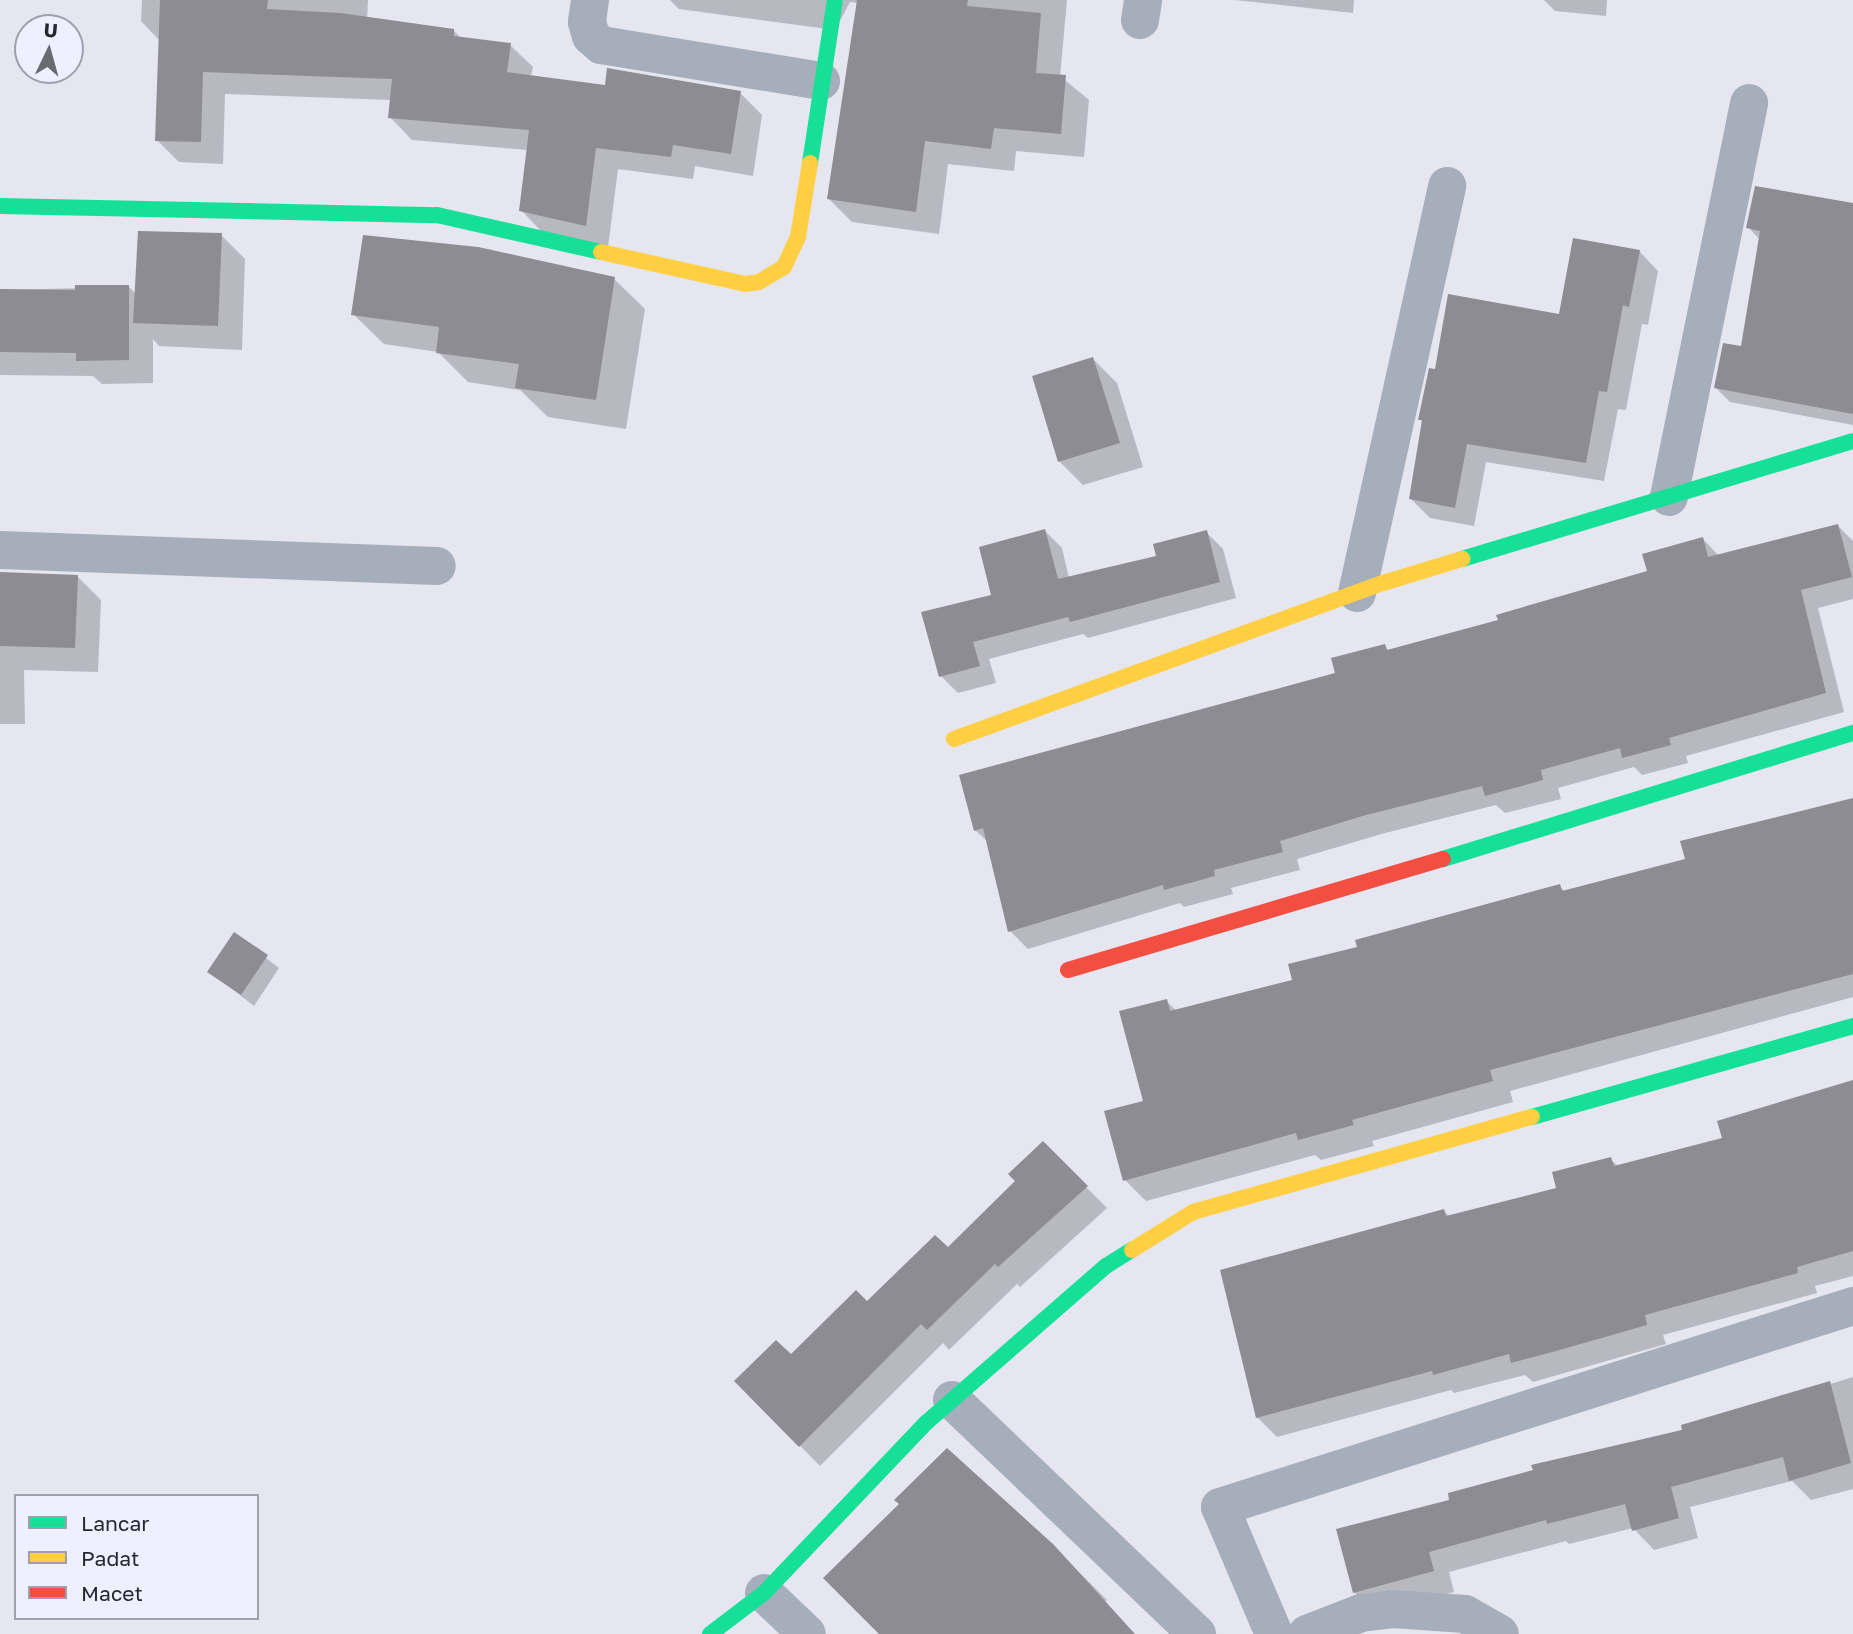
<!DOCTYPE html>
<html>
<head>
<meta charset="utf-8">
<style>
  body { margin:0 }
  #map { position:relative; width:1853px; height:1634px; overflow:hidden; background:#e5e6f0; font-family:"Golos Text",sans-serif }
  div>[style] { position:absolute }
  .shadow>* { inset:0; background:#0003 }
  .building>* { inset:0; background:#8c8c92 }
  .street>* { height:38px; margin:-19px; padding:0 19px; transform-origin:19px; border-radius:19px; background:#a6aebb }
  .fast>* { height:16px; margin:-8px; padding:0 8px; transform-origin:8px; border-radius:8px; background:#16e098 }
  .slow>* { height:16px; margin:-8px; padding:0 8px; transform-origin:8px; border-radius:8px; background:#ffcf43 }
  .jam>* { height:16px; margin:-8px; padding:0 8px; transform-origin:8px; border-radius:8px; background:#f24e42 }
  span { translate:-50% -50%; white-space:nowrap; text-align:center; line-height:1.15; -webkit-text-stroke:7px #eff0ff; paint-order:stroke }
  .legend { position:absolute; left:14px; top:1494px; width:245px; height:126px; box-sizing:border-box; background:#eff0ff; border:2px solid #9fa0ab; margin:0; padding:9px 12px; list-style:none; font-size:21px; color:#27272e }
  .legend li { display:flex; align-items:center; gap:14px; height:35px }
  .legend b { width:35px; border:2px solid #9fa0ab }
  .north { position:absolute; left:14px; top:14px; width:70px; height:70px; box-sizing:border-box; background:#eff0ff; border:2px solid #9fa0ab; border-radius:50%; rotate:5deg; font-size:19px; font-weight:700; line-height:28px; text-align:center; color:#27272e }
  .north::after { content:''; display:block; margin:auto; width:24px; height:32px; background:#6a6a72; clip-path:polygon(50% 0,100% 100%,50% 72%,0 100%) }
</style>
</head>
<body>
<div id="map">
  <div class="shadow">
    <div style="clip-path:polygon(142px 0,368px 0,367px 20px,454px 31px,462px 39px,510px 45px,533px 67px,531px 77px,607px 87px,740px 93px,762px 115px,753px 176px,695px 166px,693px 179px,618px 169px,608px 247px,543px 233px,521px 210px,528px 150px,412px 140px,390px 117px,392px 100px,225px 94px,223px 164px,179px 162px,157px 140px,160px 41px,141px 21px)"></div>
    <div style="clip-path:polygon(670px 0,1067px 0,1060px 76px,1089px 100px,1084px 157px,1016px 151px,1014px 171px,948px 164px,939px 234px,852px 222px,829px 199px,858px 3px,850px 2px,835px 30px,679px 9px)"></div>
    <div style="clip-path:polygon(1235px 0,1354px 0,1353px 13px)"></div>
    <div style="clip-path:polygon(1544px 0,1607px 0,1606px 16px,1555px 11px)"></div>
    <div style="clip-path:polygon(1853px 205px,1853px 425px,1730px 402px,1715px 387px,1742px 348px,1760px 240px,1748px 227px)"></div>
    <div style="clip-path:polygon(221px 235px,245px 259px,242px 350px,159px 346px,153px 339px,153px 383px,102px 384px,93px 376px,0 375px,0 290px,129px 287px,137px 295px)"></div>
    <div style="clip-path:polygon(1639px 251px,1658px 271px,1648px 325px,1642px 324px,1626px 410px,1618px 409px,1604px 481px,1486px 462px,1474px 526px,1430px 518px,1410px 498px,1423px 423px,1420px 419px,1437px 371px,1560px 316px)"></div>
    <div style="clip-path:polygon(614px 279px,645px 309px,626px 429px,548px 417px,520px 390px,468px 382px,438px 352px,384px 344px,353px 314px)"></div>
    <div style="clip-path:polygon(1093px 359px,1117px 383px,1143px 467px,1083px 485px,1059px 461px)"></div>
    <div style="clip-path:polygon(1837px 525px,1853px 541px,1853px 599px,1818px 608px,1844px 712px,1686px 756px,1688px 763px,1642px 775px,1634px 767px,1558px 788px,1561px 799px,1505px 813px,1496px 805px,1385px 833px,1297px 859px,1300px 870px,1231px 888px,1233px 894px,1184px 907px,1180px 903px,1028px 949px,1010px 931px,988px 842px,975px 830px,1337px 674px,1385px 646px,1389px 651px,1500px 621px,1649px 572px,1703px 539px,1719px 556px)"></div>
    <div style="clip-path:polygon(1045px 531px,1062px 548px,1069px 578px,1158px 558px,1206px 532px,1223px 549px,1236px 598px,1088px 638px,1083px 634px,989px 659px,996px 683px,958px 693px,941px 676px,994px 597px)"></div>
    <div style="clip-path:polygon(77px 576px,101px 600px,98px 672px,24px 670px,25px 724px,0 724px,0 587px)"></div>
    <div style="clip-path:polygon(1853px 800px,1853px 997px,1510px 1091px,1513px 1102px,1372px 1141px,1374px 1146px,1321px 1160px,1315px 1155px,1146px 1201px,1125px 1180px,1166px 1001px,1177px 1011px,1295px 981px,1359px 948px,1559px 886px,1566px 892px,1687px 860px)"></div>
    <div style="clip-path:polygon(235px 934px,279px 968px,254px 1006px,209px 971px)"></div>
    <div style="clip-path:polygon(1853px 1089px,1853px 1276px,1815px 1286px,1817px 1293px,1663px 1335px,1666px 1344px,1533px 1382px,1525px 1375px,1454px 1393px,1451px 1390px,1277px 1437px,1257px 1417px,1444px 1211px,1450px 1217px,1558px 1189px,1610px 1159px,1619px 1167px,1724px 1139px)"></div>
    <div style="clip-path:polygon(1043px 1144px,1107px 1208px,1020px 1287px,1017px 1284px,949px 1350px,943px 1343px,820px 1466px,736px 1381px,791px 1357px,948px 1249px,1017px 1181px)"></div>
    <div style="clip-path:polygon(1853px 1377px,1853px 1489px,1811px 1500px,1792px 1481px,1690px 1507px,1698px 1538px,1654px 1550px,1633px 1528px,1569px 1544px,1566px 1541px,1449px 1572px,1454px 1592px,1375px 1612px,1354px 1592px,1452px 1501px)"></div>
    <div style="clip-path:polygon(1053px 1546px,1107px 1600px,1103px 1604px,1133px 1634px,882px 1634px)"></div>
  </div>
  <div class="building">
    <div style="clip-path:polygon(160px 0,268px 0,267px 9px,340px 13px,454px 29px,454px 36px,511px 43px,507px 72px,605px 85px,607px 68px,741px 91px,731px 154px,673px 145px,671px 157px,596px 148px,586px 226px,519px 211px,529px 130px,388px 118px,392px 79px,203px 72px,201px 142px,155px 141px)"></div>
    <div style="clip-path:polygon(857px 0,968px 0,967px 6px,1041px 13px,1036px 73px,1066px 75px,1061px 134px,994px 128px,991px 149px,925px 141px,916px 212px,827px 199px)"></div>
    <div style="clip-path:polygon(1755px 186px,1853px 203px,1853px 414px,1714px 388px,1723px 343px,1741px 346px,1760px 231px,1746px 228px)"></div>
    <div style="clip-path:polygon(138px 231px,222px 233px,218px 326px,133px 323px)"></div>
    <div style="clip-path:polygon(363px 235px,478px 247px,615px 277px,596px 400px,515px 388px,519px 364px,436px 353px,439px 327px,351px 315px)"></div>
    <div style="clip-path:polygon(1573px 238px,1640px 250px,1629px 307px,1623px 305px,1607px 392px,1599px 391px,1586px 463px,1467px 444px,1455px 508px,1409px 499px,1422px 420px,1418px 420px,1429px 368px,1435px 369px,1448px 294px,1559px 314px)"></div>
    <div style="clip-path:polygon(75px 285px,129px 285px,129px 360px,76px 361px,76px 353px,0 352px,0 289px,75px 290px)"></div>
    <div style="clip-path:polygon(1093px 357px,1120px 443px,1058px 462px,1032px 376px)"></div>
    <div style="clip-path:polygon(1838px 524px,1852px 577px,1801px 590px,1826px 693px,1669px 738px,1671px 745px,1622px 758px,1620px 748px,1541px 770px,1543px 780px,1485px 796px,1482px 786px,1366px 815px,1280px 841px,1283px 852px,1214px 870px,1215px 876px,1164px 890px,1163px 885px,1008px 932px,983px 828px,974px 831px,959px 775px,1335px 673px,1331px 658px,1385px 644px,1387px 650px,1498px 620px,1496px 615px,1647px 571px,1642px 554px,1703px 537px,1708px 557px)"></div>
    <div style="clip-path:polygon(1045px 529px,1058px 579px,1156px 556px,1153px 544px,1207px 530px,1220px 582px,1070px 622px,1068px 617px,973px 642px,980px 666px,939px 677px,921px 612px,991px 595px,979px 547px)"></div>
    <div style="clip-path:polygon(0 572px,78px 575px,75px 648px,0 646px)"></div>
    <div style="clip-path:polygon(1853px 798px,1853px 974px,1490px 1070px,1493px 1081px,1352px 1120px,1354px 1125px,1298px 1140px,1296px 1133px,1123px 1181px,1104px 1111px,1143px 1101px,1119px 1011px,1167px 999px,1170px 1011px,1292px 980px,1288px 964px,1357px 947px,1355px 940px,1560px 884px,1562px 891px,1685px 859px,1680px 841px)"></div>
    <div style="clip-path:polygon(234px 932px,268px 955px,241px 995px,207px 972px)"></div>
    <div style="clip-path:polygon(1853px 1080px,1853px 1251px,1797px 1267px,1798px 1273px,1645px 1315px,1647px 1325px,1556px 1351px,1511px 1363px,1509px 1354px,1433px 1375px,1432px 1371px,1256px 1418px,1220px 1270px,1444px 1209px,1446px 1216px,1556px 1188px,1552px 1172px,1611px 1157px,1614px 1166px,1722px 1138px,1717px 1121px)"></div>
    <div style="clip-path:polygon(1043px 1141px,1088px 1186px,998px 1267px,995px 1264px,927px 1330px,921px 1324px,799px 1447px,734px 1381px,776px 1340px,791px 1354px,856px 1290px,867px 1301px,935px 1235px,948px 1247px,1015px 1181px,1008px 1174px)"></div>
    <div style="clip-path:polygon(1830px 1381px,1851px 1463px,1789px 1481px,1783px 1457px,1671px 1487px,1679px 1518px,1632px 1531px,1625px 1504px,1547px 1524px,1546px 1520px,1429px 1552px,1434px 1571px,1353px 1593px,1336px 1529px,1449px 1500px,1448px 1493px,1533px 1470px,1531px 1465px,1682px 1430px,1681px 1425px)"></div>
    <div style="clip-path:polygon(947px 1448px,1054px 1545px,1135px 1634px,879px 1634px,823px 1578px,899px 1504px,894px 1500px)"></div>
  </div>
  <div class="street">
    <div style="left:590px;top:0;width:22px;rotate:98deg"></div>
    <div style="left:587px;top:22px;width:15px;rotate:74deg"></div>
    <div style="left:591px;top:36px;width:13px;rotate:42deg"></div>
    <div style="left:601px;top:45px;width:223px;rotate:9.3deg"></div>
    <div style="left:1140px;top:20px;width:20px;rotate:-81deg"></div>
    <div style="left:1669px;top:497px;width:402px;rotate:-78.5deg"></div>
    <div style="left:0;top:550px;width:437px;rotate:2.1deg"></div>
    <div style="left:1357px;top:593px;width:417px;rotate:-77.5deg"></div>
    <div style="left:952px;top:1400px;width:339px;rotate:43.7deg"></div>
    <div style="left:764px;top:1593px;width:59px;rotate:43.6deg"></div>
    <div style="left:1274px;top:1634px;width:138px;rotate:-113deg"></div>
    <div style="left:1220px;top:1507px;width:664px;rotate:-17.62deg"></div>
    <div style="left:1307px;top:1634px;width:58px;rotate:-21.3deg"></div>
    <div style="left:1361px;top:1613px;width:32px;rotate:-7deg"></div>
    <div style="left:1393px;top:1609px;width:72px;rotate:4deg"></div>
    <div style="left:1465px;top:1614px;width:40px;rotate:29.7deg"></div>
  </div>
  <div class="fast">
    <div style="left:810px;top:163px;width:165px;rotate:-81.3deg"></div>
    <div style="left:0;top:206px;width:437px;rotate:1.2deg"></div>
    <div style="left:437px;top:215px;width:168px;rotate:12.7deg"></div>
    <div style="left:1462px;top:559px;width:408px;rotate:-16.8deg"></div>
    <div style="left:1443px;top:859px;width:429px;rotate:-17.1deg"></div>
    <div style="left:1532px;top:1117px;width:334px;rotate:-15.8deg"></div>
    <div style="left:710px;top:1634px;width:68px;rotate:-37.2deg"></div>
    <div style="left:764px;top:1593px;width:236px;rotate:-46.4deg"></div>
    <div style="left:927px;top:1422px;width:237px;rotate:-41.1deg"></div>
    <div style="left:1106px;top:1266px;width:31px;rotate:-32deg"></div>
  </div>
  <div class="slow">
    <div style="left:601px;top:252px;width:148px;rotate:12.5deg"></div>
    <div style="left:745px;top:284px;width:14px;rotate:-8deg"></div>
    <div style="left:759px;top:282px;width:29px;rotate:-31deg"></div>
    <div style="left:784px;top:267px;width:33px;rotate:-65deg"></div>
    <div style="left:798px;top:237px;width:75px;rotate:-80.8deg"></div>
    <div style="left:954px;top:739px;width:456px;rotate:-20deg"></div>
    <div style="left:1383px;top:583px;width:83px;rotate:-16.9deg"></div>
    <div style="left:1132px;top:1250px;width:72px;rotate:-31.9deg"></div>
    <div style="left:1193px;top:1212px;width:352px;rotate:-15.7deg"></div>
  </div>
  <div class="jam">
    <div style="left:1068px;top:970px;width:391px;rotate:-16.5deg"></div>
  </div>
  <ul class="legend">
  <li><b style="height:9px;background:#16e098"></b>Lancar</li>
  <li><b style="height:9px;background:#ffcf43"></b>Padat</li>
  <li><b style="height:9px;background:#f24e42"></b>Macet</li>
  </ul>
  <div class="north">U</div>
</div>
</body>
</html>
